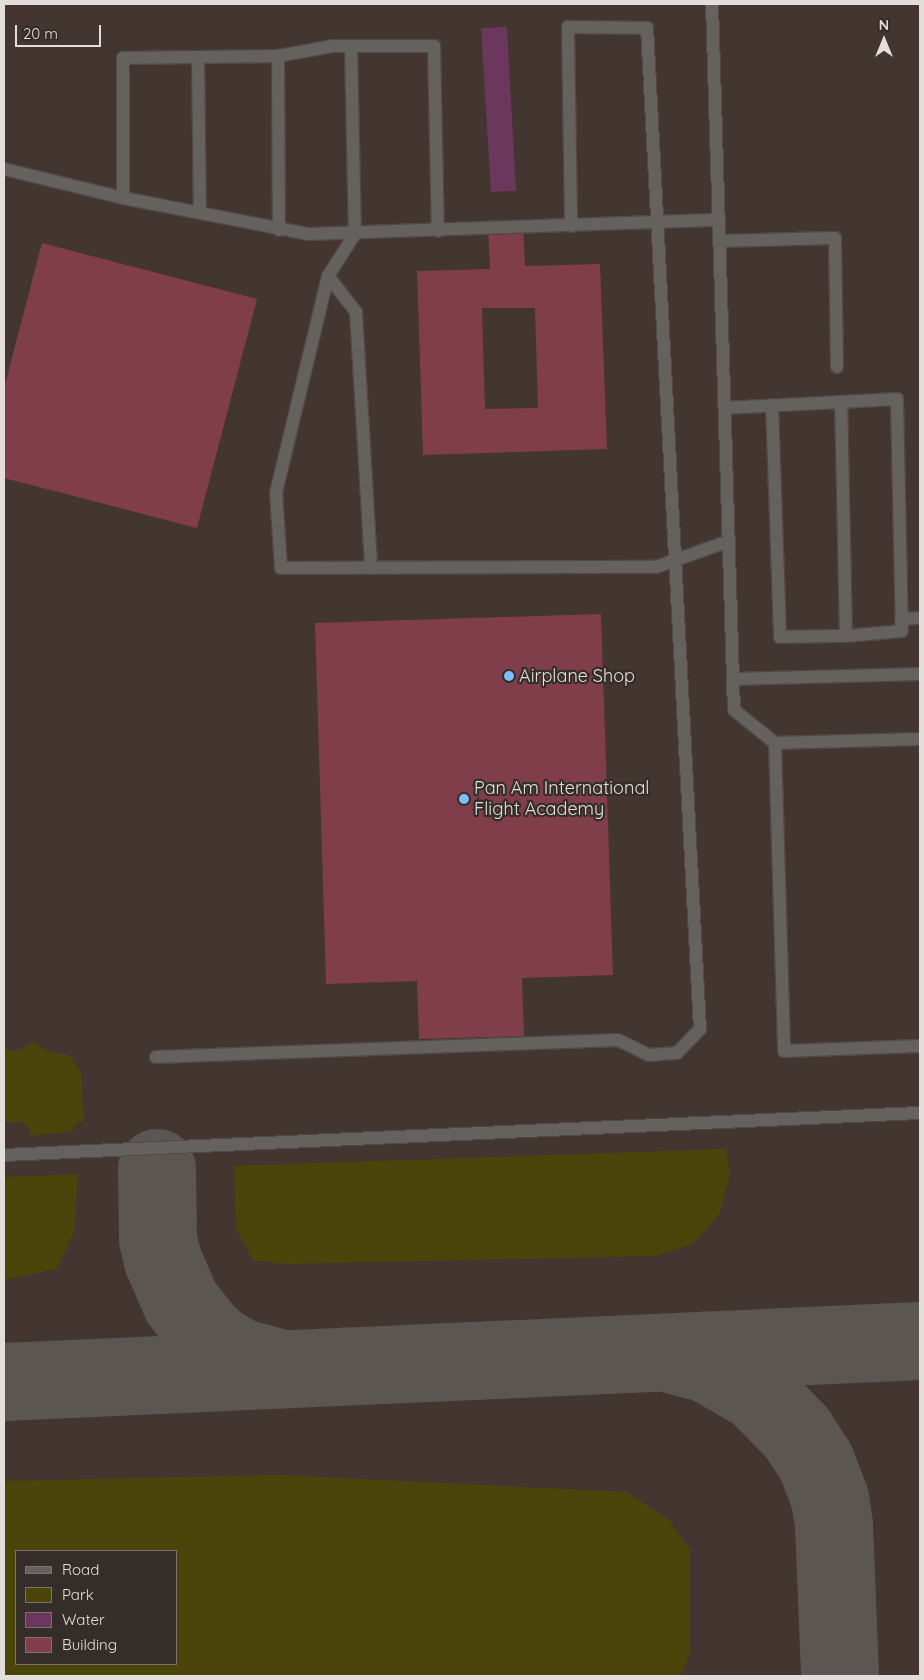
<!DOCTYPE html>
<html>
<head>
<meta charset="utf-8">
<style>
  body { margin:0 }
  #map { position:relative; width:924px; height:1680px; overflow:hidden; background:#342d2a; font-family:Quicksand,sans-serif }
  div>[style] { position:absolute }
  .built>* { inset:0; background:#433530 }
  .green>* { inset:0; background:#4c450b }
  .water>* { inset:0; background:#6c375d }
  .taxiway>* { height:78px; margin:-39px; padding:0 39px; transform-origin:39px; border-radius:39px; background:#5c5652 }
  .building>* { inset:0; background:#803e4b }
  .roads { filter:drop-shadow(1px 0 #504946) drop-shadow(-1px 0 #504946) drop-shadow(0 1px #504946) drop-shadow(0 -1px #504946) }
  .minor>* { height:12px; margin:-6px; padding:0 6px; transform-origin:6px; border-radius:6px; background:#64615e }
  .dots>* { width:14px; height:14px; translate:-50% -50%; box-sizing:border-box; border:2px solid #342d2a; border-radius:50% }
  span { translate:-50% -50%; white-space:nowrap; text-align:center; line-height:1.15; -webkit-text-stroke:4.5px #342d2a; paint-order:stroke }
  .poi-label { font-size:18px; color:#e3dedc }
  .left { translate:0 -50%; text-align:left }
  .frame { position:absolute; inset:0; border:5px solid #e3dedc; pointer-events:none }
  .legend { position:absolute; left:15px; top:1550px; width:162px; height:115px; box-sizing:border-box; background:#342d2a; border:1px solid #7a7471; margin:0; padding:6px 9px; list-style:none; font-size:15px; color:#e3dedc }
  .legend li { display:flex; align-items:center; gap:10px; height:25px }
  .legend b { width:25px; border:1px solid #7a7471 }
  .north { position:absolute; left:859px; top:15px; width:50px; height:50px; -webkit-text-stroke:4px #342d2a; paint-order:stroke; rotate:0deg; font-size:14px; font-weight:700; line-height:20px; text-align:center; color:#e3dedc }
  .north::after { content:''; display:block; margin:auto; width:18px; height:22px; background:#e3dedc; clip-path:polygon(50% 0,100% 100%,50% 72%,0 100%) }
  .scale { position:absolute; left:15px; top:25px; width:86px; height:22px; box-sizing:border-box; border:2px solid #e3dedc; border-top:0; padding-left:6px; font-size:15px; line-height:18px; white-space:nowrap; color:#e3dedc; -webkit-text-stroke:4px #342d2a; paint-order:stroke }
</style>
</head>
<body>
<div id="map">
  <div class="built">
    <div style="clip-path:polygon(evenodd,4px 4px,920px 4px,920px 1676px,4px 1676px,4px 4px,16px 1551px,176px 1551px,176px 1664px,16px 1664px,16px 1551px)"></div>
  </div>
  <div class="green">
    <div style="clip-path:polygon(35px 1042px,44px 1050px,70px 1056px,81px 1072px,84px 1122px,75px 1123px,73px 1131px,30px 1136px,29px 1128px,23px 1122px,4px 1123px,4px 1048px,17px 1051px)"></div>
    <div style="clip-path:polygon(726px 1149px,730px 1174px,719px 1215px,692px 1244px,656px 1256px,281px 1264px,253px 1260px,236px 1229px,234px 1166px)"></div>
    <div style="clip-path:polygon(78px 1174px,74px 1232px,57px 1269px,4px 1280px,4px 1177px)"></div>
    <div style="clip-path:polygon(evenodd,278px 1475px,627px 1492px,668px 1519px,690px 1550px,690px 1651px,681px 1676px,4px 1676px,4px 1481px,278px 1475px,16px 1551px,176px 1551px,176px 1664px,16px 1664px,16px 1551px)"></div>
  </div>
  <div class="water">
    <div style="clip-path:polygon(507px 27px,516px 191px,491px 192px,481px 28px)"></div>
  </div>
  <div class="taxiway">
    <div style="left:157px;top:1168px;width:71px;rotate:89.2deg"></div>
    <div style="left:158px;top:1239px;width:22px;rotate:77deg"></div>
    <div style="left:163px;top:1260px;width:46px;rotate:66.8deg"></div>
    <div style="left:181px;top:1302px;width:41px;rotate:52deg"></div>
    <div style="left:206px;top:1334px;width:21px;rotate:39deg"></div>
    <div style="left:222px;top:1347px;width:22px;rotate:30deg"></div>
    <div style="left:241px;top:1358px;width:43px;rotate:14.7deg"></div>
    <div style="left:673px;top:1355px;width:36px;rotate:14deg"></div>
    <div style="left:708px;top:1364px;width:58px;rotate:30.1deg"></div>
    <div style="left:758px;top:1393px;width:56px;rotate:45.7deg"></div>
    <div style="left:797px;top:1433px;width:35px;rotate:57deg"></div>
    <div style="left:816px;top:1462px;width:40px;rotate:69deg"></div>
    <div style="left:830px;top:1499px;width:26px;rotate:81deg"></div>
    <div style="left:834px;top:1525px;width:151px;rotate:87.7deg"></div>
    <div style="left:4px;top:1382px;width:917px;rotate:-2.56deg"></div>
  </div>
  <div class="building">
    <div style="clip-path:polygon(evenodd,523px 224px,525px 266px,600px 264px,607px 449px,423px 455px,417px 271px,490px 269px,488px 225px,523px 224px,482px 308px,535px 308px,538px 408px,485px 409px,482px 308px)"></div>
    <div style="clip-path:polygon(42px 243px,257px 299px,197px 528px,4px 478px,4px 388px)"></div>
    <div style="clip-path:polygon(601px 614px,613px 975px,522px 978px,524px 1036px,419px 1039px,417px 981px,326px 984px,315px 623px)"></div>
  </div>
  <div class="roads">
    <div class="minor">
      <div style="left:712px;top:4px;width:706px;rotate:88.22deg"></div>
      <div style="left:734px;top:710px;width:53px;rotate:38.8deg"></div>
      <div style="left:775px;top:743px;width:145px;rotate:-1.6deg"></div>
      <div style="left:351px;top:46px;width:188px;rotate:88.8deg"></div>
      <div style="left:355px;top:234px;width:50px;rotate:122.7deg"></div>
      <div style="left:328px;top:276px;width:222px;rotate:103.5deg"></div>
      <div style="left:276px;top:492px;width:76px;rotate:86.2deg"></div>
      <div style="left:281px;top:568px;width:375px;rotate:-0.2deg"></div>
      <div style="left:656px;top:567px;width:77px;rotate:-19.6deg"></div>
      <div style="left:278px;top:56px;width:56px;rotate:-10.3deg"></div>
      <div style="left:333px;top:46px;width:101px"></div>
      <div style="left:434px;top:46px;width:185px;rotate:88.8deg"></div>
      <div style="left:198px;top:57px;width:155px;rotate:89.3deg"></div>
      <div style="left:4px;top:169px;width:122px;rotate:13.7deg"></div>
      <div style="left:123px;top:198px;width:188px;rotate:11deg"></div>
      <div style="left:308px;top:234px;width:411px;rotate:-2deg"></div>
      <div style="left:123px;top:198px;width:140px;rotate:-90deg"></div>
      <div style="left:123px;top:58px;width:155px;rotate:-0.7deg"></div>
      <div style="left:278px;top:56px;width:174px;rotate:89.7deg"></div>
      <div style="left:720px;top:241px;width:115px;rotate:-1.5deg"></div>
      <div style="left:835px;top:238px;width:129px;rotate:89.1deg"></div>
      <div style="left:328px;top:276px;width:46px;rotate:52.1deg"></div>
      <div style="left:356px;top:312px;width:256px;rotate:86.6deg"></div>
      <div style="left:772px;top:405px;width:232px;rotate:88deg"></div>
      <div style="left:780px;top:637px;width:66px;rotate:-0.9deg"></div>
      <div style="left:846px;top:636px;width:234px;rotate:-91.2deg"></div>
      <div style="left:725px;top:408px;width:172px;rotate:-3deg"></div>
      <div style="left:897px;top:399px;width:232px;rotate:88.8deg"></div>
      <div style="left:902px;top:631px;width:56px;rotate:174.9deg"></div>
      <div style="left:901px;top:619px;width:19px;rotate:-3deg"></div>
      <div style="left:733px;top:679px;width:187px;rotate:-1.5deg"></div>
      <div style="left:775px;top:743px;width:308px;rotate:88.3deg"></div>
      <div style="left:784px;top:1051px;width:136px;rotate:-2.1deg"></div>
      <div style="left:156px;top:1057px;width:462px;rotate:-2.1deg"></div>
      <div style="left:618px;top:1040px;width:34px;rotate:26deg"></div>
      <div style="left:649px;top:1055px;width:28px;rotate:-4deg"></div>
      <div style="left:677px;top:1053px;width:33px;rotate:-46deg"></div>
      <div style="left:700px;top:1029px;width:1002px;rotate:-93.03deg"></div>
      <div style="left:647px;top:28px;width:79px;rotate:-179.3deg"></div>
      <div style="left:568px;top:27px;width:199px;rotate:89.1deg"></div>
      <div style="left:4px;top:1155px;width:917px;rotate:-2.63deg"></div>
    </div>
  </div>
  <div class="dots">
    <div style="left:509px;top:676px;background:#7bbef8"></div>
    <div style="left:464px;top:799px;background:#7bbef8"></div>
  </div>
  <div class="poi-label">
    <span class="left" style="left:519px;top:676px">Airplane Shop</span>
    <span class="left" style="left:474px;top:799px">Pan Am International<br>Flight Academy</span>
  </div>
  <div class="frame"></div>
  <ul class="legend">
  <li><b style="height:6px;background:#64615e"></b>Road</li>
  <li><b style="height:14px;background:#4c450b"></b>Park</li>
  <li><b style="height:14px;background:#6c375d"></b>Water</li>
  <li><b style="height:14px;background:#803e4b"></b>Building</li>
  </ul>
  <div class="north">N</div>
  <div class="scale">20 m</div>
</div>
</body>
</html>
